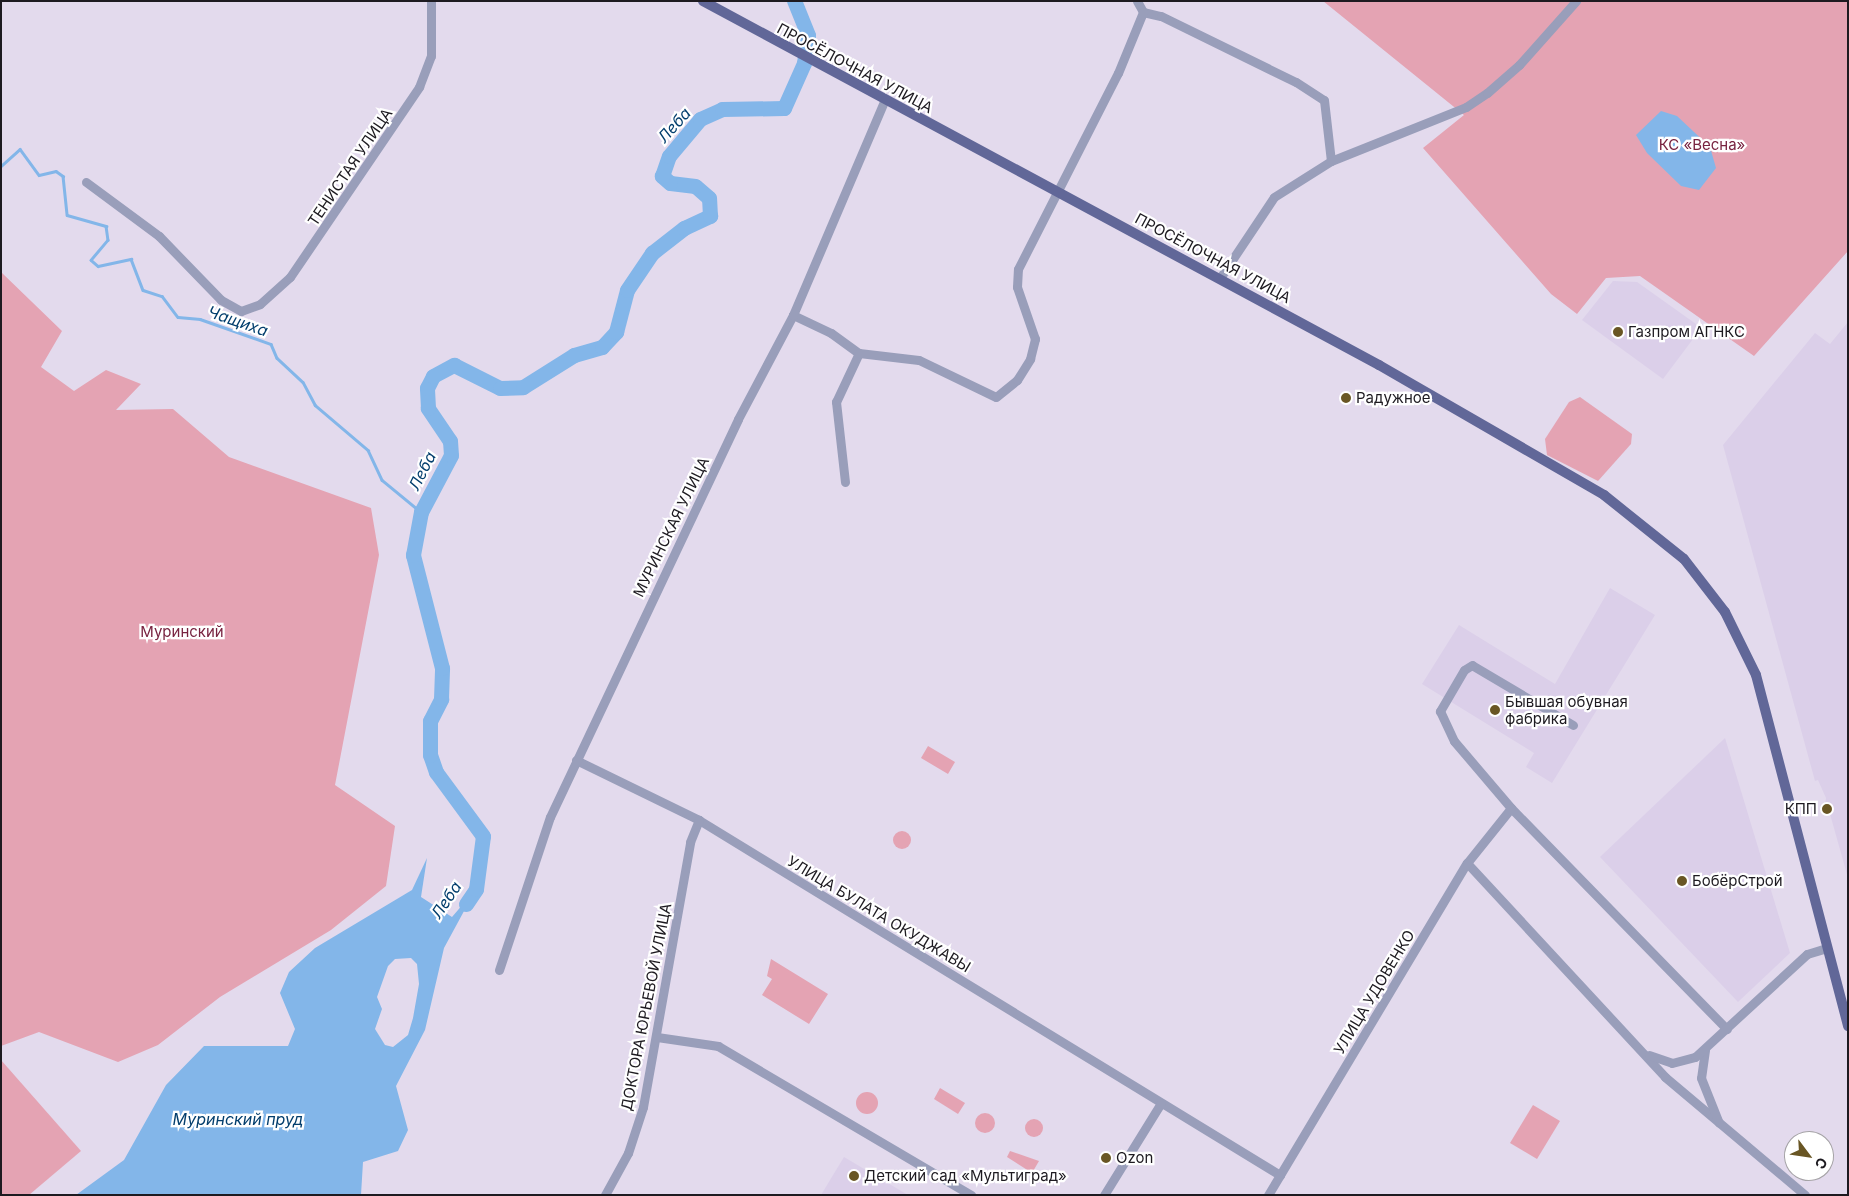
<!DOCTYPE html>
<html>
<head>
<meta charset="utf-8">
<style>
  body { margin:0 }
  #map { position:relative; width:1849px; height:1196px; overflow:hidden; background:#e3daed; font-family:Inter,sans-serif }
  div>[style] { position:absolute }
  .built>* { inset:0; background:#dbcfe9 }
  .green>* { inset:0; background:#e4a3b3 }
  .round { border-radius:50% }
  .water>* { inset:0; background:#83b6e9 }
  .stream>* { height:2.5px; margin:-1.25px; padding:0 1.25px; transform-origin:1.25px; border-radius:1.25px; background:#83b6e9 }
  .river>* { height:15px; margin:-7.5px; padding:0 7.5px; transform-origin:7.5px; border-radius:7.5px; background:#83b6e9 }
  .minor>* { height:9px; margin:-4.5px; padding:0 4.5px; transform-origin:4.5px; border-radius:4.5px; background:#999eba }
  .major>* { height:10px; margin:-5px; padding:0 5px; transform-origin:5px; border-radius:5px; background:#616798 }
  .dots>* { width:14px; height:14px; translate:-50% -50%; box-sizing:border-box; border:2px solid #fff; border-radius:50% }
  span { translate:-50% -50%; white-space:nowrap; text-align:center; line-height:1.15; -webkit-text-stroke:4.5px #fff; paint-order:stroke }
  .street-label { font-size:15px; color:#1d1a20 }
  .park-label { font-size:15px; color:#782340 }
  .poi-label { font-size:15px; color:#1d1a20 }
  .left { translate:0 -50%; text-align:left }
  .right { translate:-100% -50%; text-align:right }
  .water-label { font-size:16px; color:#033e6d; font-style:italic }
  .frame { position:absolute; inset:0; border:2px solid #1d1a20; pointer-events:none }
  .north { position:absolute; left:1784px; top:1131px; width:50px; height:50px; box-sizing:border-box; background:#fff; border:1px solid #a5a3a6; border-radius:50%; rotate:121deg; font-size:14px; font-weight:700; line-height:20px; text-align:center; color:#1d1a20 }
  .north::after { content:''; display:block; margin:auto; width:18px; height:22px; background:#695624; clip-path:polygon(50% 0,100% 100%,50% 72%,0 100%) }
</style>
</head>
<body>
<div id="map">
  <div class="built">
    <div style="clip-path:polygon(1613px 281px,1637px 282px,1696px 324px,1699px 331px,1663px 379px,1582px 320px)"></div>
    <div style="clip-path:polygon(1848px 322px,1848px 878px,1830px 814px,1824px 815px,1826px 798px,1818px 780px,1815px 781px,1723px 445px,1815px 333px,1830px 344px)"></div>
    <div style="clip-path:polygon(1610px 588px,1655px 615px,1552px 783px,1526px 767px,1534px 753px,1422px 684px,1459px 625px,1555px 684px)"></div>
    <div style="clip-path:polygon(1725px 738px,1790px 953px,1738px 1002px,1600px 857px)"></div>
    <div style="clip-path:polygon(844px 1157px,908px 1195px,821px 1195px)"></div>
  </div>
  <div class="green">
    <div style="clip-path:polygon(1323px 1px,1848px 1px,1848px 251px,1754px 356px,1640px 276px,1606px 278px,1577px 314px,1551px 294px,1423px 148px,1464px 115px)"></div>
    <div style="clip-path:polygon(1px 272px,62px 331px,41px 367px,74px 391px,106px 370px,141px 384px,116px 410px,173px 409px,229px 457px,371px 508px,379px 555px,335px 785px,395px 826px,386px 886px,331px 930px,220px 997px,158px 1045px,118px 1062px,39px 1032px,1px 1046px)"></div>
    <div style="clip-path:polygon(1580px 397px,1632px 434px,1631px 444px,1598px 481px,1547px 455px,1545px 439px,1569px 402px)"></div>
    <div style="clip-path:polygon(928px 746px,955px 762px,948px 774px,921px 758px)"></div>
    <div class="round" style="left:893px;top:831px;width:18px;height:18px"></div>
    <div style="clip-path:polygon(771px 959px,828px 994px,809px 1024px,762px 995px,772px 979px,767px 976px)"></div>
    <div style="clip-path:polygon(1px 1060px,81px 1151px,29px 1195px,1px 1195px)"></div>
    <div style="clip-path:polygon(940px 1088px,965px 1103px,958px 1114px,934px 1099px)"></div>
    <div class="round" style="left:856px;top:1092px;width:22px;height:22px"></div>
    <div style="clip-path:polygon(1533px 1105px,1560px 1121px,1537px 1159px,1510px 1143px)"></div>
    <div class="round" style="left:975px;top:1113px;width:20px;height:20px"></div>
    <div class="round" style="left:1025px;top:1119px;width:18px;height:18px"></div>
    <div style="clip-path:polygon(1010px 1151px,1039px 1161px,1032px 1173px,1007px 1157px)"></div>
  </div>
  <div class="water">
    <div style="clip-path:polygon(1661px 111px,1677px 116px,1710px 147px,1716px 168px,1699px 190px,1681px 186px,1647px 153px,1636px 135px)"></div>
    <div style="clip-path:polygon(evenodd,427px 858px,421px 897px,452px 917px,476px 889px,444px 948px,425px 1030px,396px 1086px,408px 1130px,398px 1151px,363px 1162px,361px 1195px,76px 1195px,124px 1160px,166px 1085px,204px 1046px,288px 1046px,295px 1029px,280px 993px,289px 972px,315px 948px,412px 890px,427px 858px,411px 958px,417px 964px,419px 984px,413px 1018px,408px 1035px,393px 1047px,385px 1045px,375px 1029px,382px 1009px,377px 997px,388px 966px,395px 959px,411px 958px)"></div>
  </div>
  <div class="stream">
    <div style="left:1px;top:166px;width:25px;rotate:-42deg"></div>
    <div style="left:20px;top:149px;width:32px;rotate:54deg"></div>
    <div style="left:39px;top:175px;width:17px;rotate:-13deg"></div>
    <div style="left:56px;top:171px;width:9px;rotate:36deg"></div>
    <div style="left:63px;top:176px;width:39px;rotate:84deg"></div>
    <div style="left:67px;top:215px;width:41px;rotate:15.8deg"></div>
    <div style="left:106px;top:226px;width:14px;rotate:82deg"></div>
    <div style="left:108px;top:240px;width:26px;rotate:130deg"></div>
    <div style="left:91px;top:260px;width:9px;rotate:41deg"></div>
    <div style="left:98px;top:266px;width:34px;rotate:-12deg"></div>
    <div style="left:131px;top:259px;width:33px;rotate:69deg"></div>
    <div style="left:143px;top:290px;width:20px;rotate:18deg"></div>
    <div style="left:162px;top:296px;width:26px;rotate:53deg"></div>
    <div style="left:178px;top:317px;width:22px;rotate:5deg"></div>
    <div style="left:200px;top:319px;width:75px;rotate:19.4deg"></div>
    <div style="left:271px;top:344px;width:15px;rotate:67deg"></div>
    <div style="left:277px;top:358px;width:35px;rotate:43deg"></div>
    <div style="left:303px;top:382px;width:26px;rotate:62deg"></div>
    <div style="left:315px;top:405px;width:70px;rotate:40.3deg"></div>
    <div style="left:368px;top:450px;width:33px;rotate:65deg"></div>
    <div style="left:382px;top:480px;width:50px;rotate:39.4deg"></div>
  </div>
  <div class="river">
    <div style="left:466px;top:904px;width:18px;rotate:-56deg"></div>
    <div style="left:476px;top:889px;width:53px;rotate:-82.5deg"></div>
    <div style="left:483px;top:836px;width:79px;rotate:-126.3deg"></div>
    <div style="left:436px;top:772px;width:18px;rotate:-109deg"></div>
    <div style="left:430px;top:755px;width:34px;rotate:-90deg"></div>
    <div style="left:430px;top:721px;width:25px;rotate:-63deg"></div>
    <div style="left:441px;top:699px;width:31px;rotate:-88deg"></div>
    <div style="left:442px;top:668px;width:117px;rotate:-104.4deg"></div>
    <div style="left:413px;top:555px;width:44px;rotate:-79.5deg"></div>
    <div style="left:421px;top:512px;width:64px;rotate:-62.2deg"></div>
    <div style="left:451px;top:455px;width:14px;rotate:-94deg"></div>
    <div style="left:450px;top:441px;width:40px;rotate:-124deg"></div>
    <div style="left:428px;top:408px;width:20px;rotate:-93deg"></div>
    <div style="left:427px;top:388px;width:13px;rotate:-63deg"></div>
    <div style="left:433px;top:376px;width:24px;rotate:-28deg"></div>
    <div style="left:454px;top:365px;width:51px;rotate:26.6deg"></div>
    <div style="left:500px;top:388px;width:23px;rotate:-2deg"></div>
    <div style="left:523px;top:387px;width:60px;rotate:-32.1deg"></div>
    <div style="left:574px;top:355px;width:29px;rotate:-16deg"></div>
    <div style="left:602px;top:347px;width:21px;rotate:-47deg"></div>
    <div style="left:616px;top:332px;width:43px;rotate:-75.3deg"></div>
    <div style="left:627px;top:290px;width:45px;rotate:-56deg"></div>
    <div style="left:652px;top:253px;width:41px;rotate:-38deg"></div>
    <div style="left:684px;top:228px;width:29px;rotate:-25deg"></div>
    <div style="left:710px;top:216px;width:18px;rotate:-93deg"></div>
    <div style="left:709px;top:198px;width:18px;rotate:-139deg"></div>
    <div style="left:695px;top:186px;width:25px;rotate:-173deg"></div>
    <div style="left:670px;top:183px;width:11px;rotate:-139deg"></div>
    <div style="left:662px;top:176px;width:21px;rotate:-71deg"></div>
    <div style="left:669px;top:156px;width:48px;rotate:-50deg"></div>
    <div style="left:700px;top:119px;width:24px;rotate:-24deg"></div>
    <div style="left:722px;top:109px;width:62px;rotate:-0.9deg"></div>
    <div style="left:784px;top:108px;width:49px;rotate:-66deg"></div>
    <div style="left:804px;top:63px;width:28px;rotate:-82deg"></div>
    <div style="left:808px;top:35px;width:37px;rotate:-112deg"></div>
  </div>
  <div class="minor">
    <div style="left:1137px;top:1px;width:13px;rotate:61deg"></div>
    <div style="left:1143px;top:12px;width:18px;rotate:13deg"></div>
    <div style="left:1161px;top:16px;width:150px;rotate:26.1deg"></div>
    <div style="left:1296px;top:82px;width:33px;rotate:33deg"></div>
    <div style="left:1324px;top:100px;width:61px;rotate:83.5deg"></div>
    <div style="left:86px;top:182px;width:91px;rotate:36.5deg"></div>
    <div style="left:159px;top:236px;width:89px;rotate:45.9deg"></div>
    <div style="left:221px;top:300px;width:23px;rotate:29deg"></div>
    <div style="left:241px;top:311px;width:20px;rotate:-20deg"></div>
    <div style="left:260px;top:304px;width:40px;rotate:-42deg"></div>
    <div style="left:290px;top:277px;width:230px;rotate:-55.8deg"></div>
    <div style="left:419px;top:87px;width:33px;rotate:-69deg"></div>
    <div style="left:431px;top:56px;width:55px;rotate:-90deg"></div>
    <div style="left:1220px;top:278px;width:97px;rotate:-56.3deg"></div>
    <div style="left:1274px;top:197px;width:67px;rotate:-32.3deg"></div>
    <div style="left:1331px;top:161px;width:145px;rotate:-21.8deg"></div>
    <div style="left:1466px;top:107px;width:25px;rotate:-34deg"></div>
    <div style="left:1487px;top:93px;width:43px;rotate:-41.2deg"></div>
    <div style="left:1519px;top:65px;width:86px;rotate:-48.3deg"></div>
    <div style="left:793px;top:315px;width:42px;rotate:25.3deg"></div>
    <div style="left:831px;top:333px;width:34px;rotate:36deg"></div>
    <div style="left:845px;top:482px;width:81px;rotate:-96.4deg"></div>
    <div style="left:836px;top:402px;width:54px;rotate:-64.9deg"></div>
    <div style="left:859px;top:353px;width:60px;rotate:6.7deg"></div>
    <div style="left:919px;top:360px;width:85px;rotate:25.7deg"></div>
    <div style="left:996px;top:397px;width:27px;rotate:-39deg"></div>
    <div style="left:1017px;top:380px;width:25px;rotate:-58deg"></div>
    <div style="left:1030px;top:359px;width:21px;rotate:-76deg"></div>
    <div style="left:1035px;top:339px;width:55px;rotate:-109.1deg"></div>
    <div style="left:1017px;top:287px;width:18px;rotate:-87deg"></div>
    <div style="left:1018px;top:269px;width:220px;rotate:-63deg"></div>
    <div style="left:1118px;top:73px;width:66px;rotate:-67.7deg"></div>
    <div style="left:1573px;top:725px;width:117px;rotate:-149.3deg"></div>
    <div style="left:1472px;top:665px;width:9px;rotate:148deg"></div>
    <div style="left:1464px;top:670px;width:48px;rotate:120.3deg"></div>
    <div style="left:1440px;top:711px;width:33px;rotate:65deg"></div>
    <div style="left:1454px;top:741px;width:88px;rotate:49.6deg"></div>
    <div style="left:1511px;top:808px;width:309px;rotate:45.7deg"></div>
    <div style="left:576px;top:760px;width:137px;rotate:26deg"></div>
    <div style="left:699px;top:820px;width:681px;rotate:31.43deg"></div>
    <div style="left:1467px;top:863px;width:292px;rotate:47.2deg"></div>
    <div style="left:1665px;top:1077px;width:183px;rotate:40.1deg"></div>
    <div style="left:499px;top:970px;width:161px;rotate:-71.6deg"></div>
    <div style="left:550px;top:817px;width:440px;rotate:-64.7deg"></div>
    <div style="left:738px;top:419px;width:118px;rotate:-62.1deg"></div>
    <div style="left:793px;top:315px;width:232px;rotate:-66.9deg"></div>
    <div style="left:657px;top:1037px;width:62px;rotate:8.4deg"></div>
    <div style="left:718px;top:1046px;width:294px;rotate:30.5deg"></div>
    <div style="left:1705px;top:1050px;width:28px;rotate:98deg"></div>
    <div style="left:1701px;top:1078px;width:48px;rotate:68.2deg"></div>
    <div style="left:1649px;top:1055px;width:24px;rotate:19deg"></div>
    <div style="left:1672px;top:1063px;width:24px;rotate:-15deg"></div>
    <div style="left:1695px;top:1057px;width:152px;rotate:-42.6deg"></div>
    <div style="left:1807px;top:954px;width:21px;rotate:-17deg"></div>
    <div style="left:605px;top:1195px;width:48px;rotate:-61.3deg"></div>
    <div style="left:628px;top:1153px;width:48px;rotate:-71.9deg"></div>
    <div style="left:643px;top:1107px;width:269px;rotate:-79.9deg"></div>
    <div style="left:690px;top:842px;width:24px;rotate:-68deg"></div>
    <div style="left:1104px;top:1195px;width:108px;rotate:-58.2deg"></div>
    <div style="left:1268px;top:1195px;width:387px;rotate:-59.1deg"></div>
    <div style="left:1467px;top:863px;width:70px;rotate:-51.3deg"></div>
  </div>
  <div class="major">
    <div style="left:703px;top:1px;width:768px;rotate:28.3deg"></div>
    <div style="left:1379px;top:365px;width:260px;rotate:30deg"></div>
    <div style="left:1604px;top:495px;width:102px;rotate:38.7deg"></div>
    <div style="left:1684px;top:559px;width:67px;rotate:52.3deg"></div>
    <div style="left:1725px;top:612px;width:70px;rotate:63.8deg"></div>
    <div style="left:1756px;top:675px;width:363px;rotate:75.3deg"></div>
  </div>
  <div class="dots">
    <div style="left:1618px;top:332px;background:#695624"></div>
    <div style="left:1346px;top:398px;background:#695624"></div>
    <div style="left:1495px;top:710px;background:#695624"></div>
    <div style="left:1827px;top:809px;background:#695624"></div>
    <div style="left:1682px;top:881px;background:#695624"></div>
    <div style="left:1106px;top:1158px;background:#695624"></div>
    <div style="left:854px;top:1176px;background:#695624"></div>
  </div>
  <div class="street-label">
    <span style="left:855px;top:68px;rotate:28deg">ПРОСЁЛОЧНАЯ УЛИЦА</span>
    <span style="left:350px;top:167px;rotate:-56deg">ТЕНИСТАЯ УЛИЦА</span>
    <span style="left:1213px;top:258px;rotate:28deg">ПРОСЁЛОЧНАЯ УЛИЦА</span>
    <span style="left:671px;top:527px;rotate:-64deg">МУРИНСКАЯ УЛИЦА</span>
    <span style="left:879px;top:914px;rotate:31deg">УЛИЦА БУЛАТА ОКУДЖАВЫ</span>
    <span style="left:1374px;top:992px;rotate:-59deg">УЛИЦА УДОВЕНКО</span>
    <span style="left:646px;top:1007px;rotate:-79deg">ДОКТОРА ЮРЬЕВОЙ УЛИЦА</span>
  </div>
  <div class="park-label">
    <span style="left:1702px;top:145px">КС «Весна»</span>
    <span style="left:182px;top:632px">Муринский</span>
  </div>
  <div class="poi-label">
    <span class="left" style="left:1628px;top:332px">Газпром АГНКС</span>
    <span class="left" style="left:1356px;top:398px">Радужное</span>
    <span class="left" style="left:1505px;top:710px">Бывшая обувная<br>фабрика</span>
    <span class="right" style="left:1817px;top:809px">КПП</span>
    <span class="left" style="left:1692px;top:881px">БобёрСтрой</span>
    <span class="left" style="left:1116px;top:1158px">Ozon</span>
    <span class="left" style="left:864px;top:1176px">Детский сад «Мультиград»</span>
  </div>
  <div class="water-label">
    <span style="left:674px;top:125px;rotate:-48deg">Леба</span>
    <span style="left:238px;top:321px;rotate:19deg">Чащиха</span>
    <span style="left:422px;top:471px;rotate:-63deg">Леба</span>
    <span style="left:446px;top:900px;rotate:-56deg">Леба</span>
    <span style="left:238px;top:1119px">Муринский пруд</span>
  </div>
  <div class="frame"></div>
  <div class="north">С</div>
</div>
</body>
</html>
